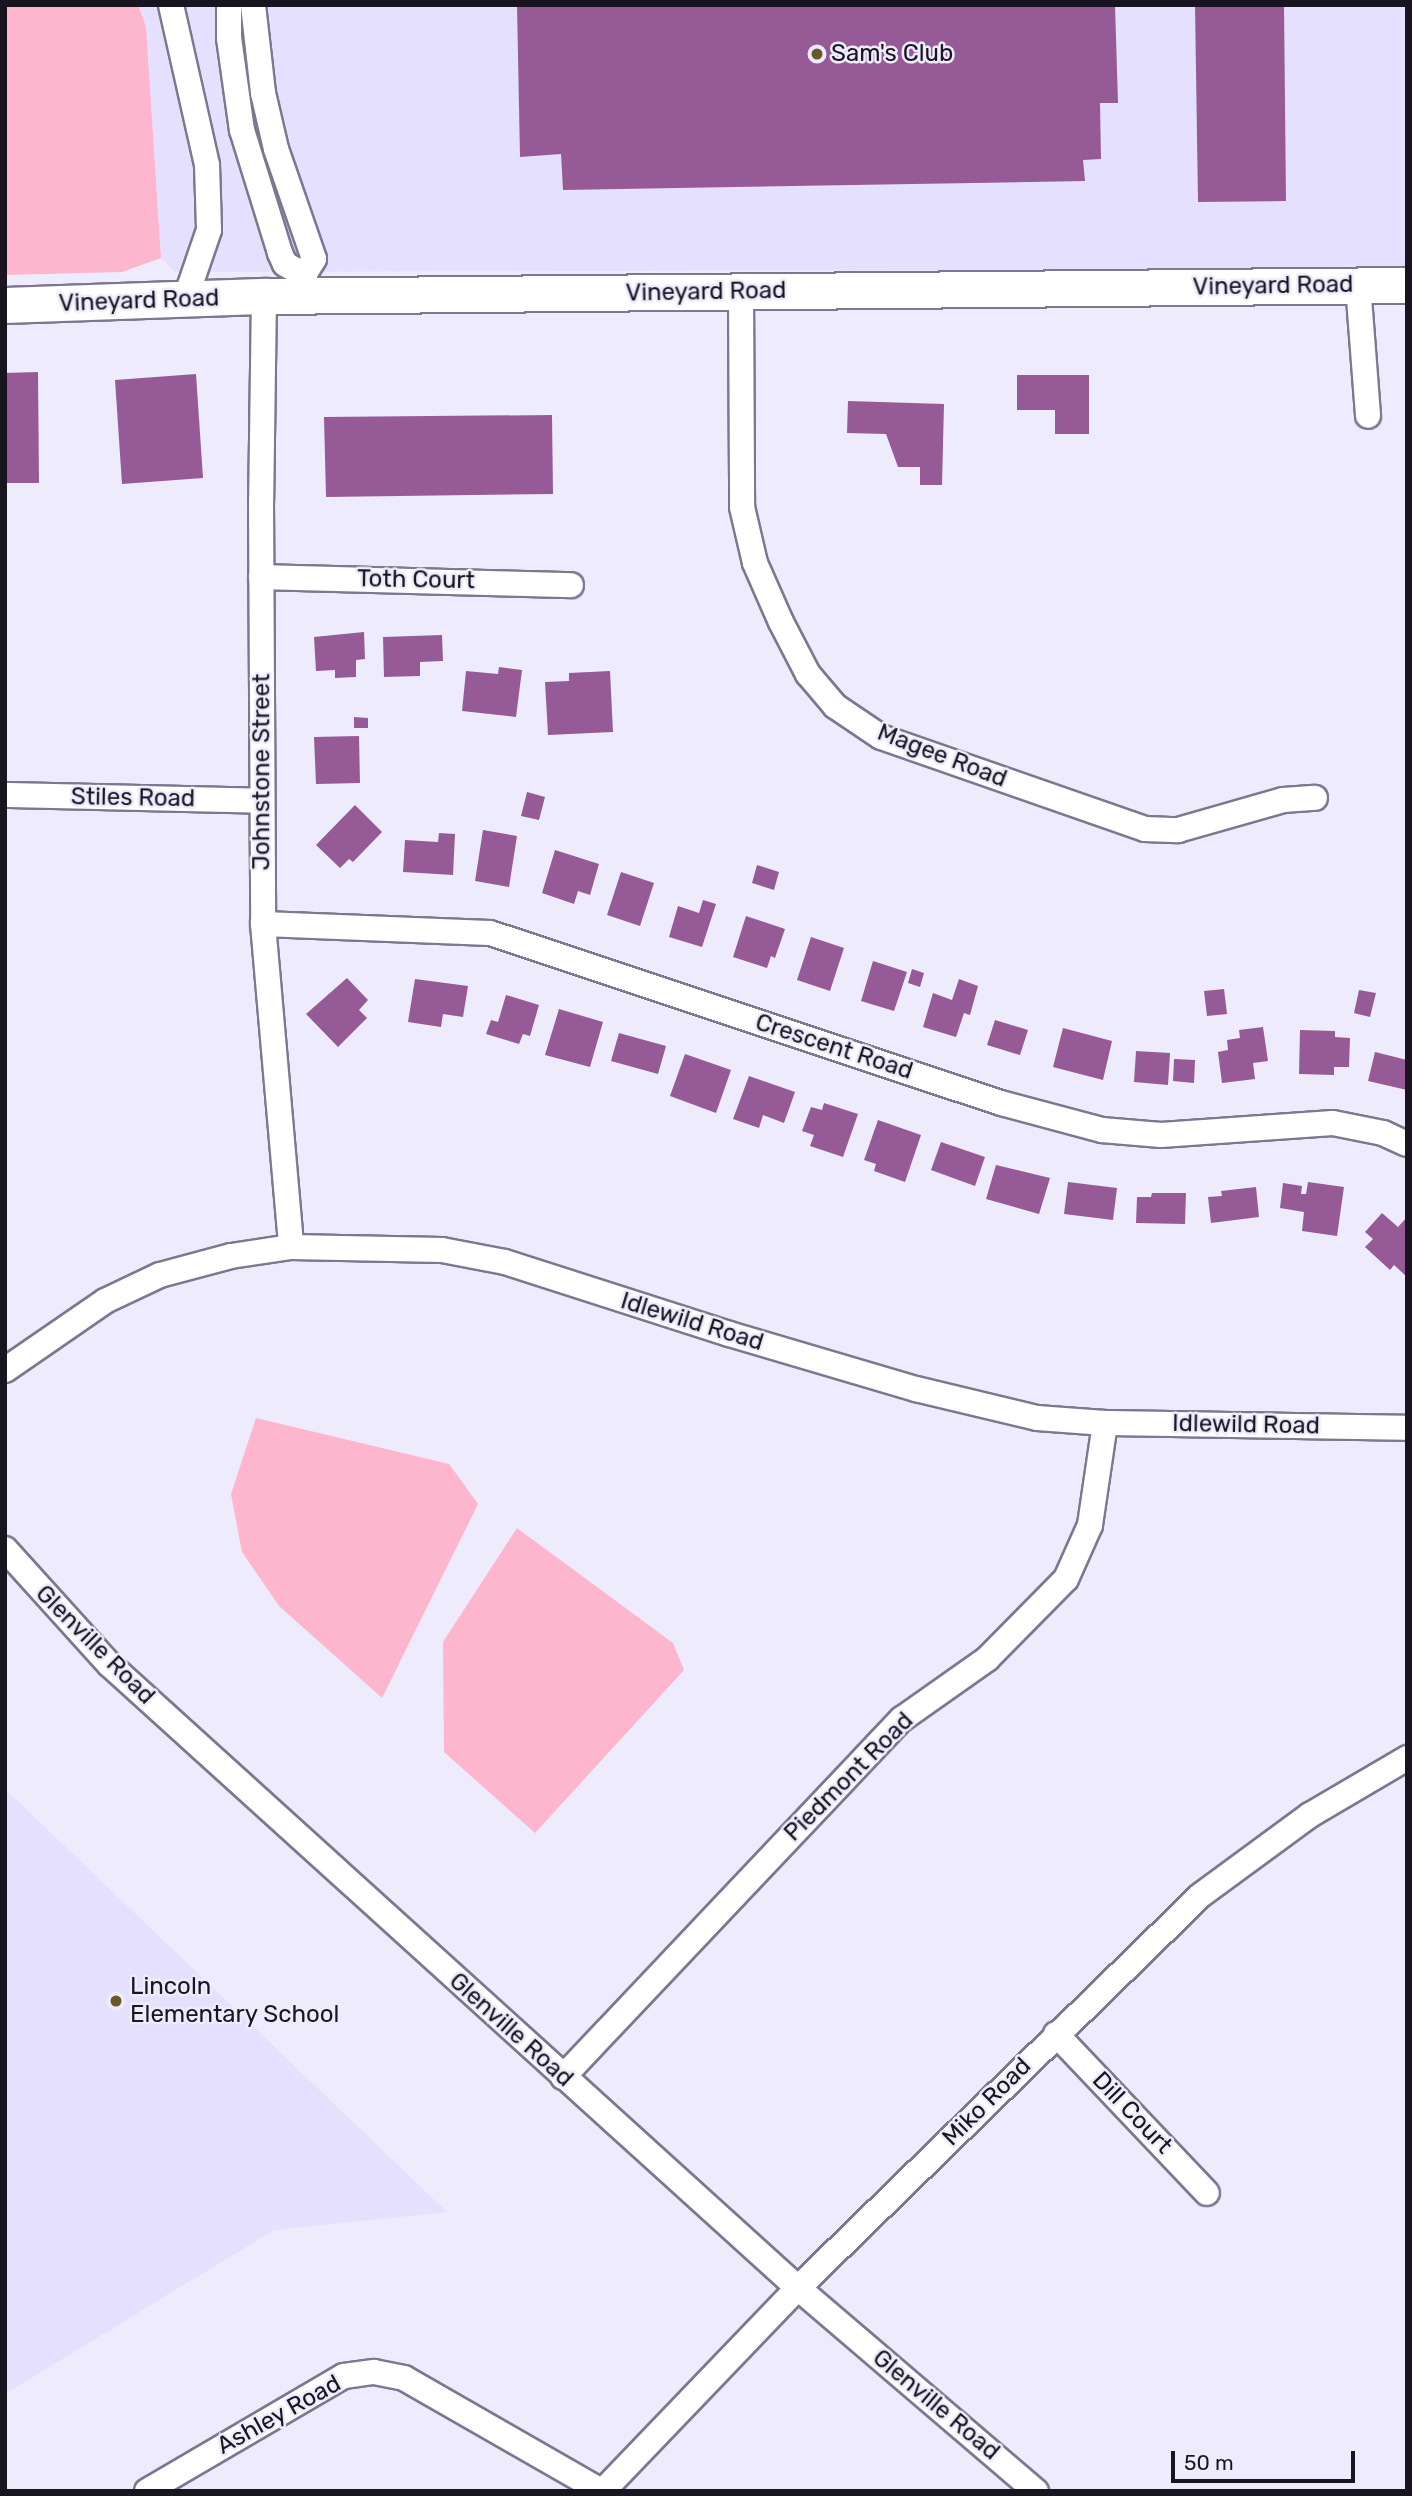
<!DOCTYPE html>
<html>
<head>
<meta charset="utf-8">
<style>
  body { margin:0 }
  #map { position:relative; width:1412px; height:2496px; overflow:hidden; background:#eeebfd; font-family:Rubik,sans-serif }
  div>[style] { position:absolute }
  .built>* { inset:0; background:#e5e0fd }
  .green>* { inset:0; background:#fdb6cd }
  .building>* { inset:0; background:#965b97 }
  .roads { filter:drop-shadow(2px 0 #7d7791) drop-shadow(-2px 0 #7d7791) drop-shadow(0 2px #7d7791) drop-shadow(0 -2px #7d7791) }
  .street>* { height:24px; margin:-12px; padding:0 12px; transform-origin:12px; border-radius:12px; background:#fff }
  .secondary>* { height:35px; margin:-17.5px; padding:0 17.5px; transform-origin:17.5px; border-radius:17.5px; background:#fff }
  .dots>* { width:19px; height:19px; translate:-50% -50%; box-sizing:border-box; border:4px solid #eeebfd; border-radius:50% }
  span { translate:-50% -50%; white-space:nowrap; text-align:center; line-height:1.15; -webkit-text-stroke:5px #eeebfd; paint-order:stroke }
  .poi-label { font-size:24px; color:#181520 }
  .left { translate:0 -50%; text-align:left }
  .street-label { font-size:24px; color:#181520 }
  .frame { position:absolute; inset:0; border:7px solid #181520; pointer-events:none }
  .scale { position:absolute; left:1171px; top:2451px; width:184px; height:32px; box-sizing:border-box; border:4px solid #181520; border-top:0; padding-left:9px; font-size:21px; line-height:24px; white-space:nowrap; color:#181520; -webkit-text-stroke:5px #eeebfd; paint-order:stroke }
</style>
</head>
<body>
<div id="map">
  <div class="built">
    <div style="clip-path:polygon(138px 5px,1407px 5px,1407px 269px,175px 272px,161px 258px,146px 28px)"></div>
    <div style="clip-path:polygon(5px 1789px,447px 2212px,274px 2230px,5px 2394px)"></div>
  </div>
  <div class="green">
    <div style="clip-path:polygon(5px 5px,138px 5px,146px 27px,161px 258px,122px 272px,5px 275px)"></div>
    <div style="clip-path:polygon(256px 1418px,449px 1464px,478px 1504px,382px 1698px,279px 1606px,242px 1552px,231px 1494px)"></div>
    <div style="clip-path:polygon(517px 1528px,673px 1643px,684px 1670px,535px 1833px,444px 1752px,443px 1642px)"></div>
  </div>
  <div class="building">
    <div style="clip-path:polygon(517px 5px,1115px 5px,1118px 103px,1100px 103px,1101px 159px,1083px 160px,1085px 181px,563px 190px,561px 154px,520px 157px)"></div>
    <div style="clip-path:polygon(1195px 5px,1284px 5px,1286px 201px,1198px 202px)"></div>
    <div style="clip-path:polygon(38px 372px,39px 483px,5px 483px,5px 373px)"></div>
    <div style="clip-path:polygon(196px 374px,203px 478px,122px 484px,115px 380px)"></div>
    <div style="clip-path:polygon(1017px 375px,1089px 375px,1089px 434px,1055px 434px,1055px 410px,1017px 410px)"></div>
    <div style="clip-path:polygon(848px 401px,944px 404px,942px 485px,920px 485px,920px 467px,898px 467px,886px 434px,847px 433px)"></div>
    <div style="clip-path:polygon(552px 415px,553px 494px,326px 497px,324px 417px)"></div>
    <div style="clip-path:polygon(364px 632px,365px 659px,356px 660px,356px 677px,335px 678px,335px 670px,316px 671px,314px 637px)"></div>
    <div style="clip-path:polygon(442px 635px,443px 661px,420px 662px,420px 676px,384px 677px,383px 637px)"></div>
    <div style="clip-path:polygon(499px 667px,522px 670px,516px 717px,462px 711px,466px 671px,498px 674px)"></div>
    <div style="clip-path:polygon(610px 671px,613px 732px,548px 735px,545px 682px,569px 681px,569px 673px)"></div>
    <div style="clip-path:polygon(354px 717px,368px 718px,368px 728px,354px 728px)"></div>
    <div style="clip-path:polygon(359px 736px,360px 783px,316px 784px,314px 737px)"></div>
    <div style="clip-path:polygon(527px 792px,545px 797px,539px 820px,521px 816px)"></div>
    <div style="clip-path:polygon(355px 805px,382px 832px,353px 862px,349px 859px,340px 868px,316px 845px)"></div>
    <div style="clip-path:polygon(483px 830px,517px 836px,509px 887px,475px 881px)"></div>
    <div style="clip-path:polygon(439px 833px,455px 834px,453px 875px,403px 872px,405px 840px,438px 842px)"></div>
    <div style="clip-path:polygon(555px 850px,599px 864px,590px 895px,578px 891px,574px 904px,542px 893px)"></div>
    <div style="clip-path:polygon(757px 865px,779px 872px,774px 890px,752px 883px)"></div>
    <div style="clip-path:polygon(621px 872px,654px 883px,640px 926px,607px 915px)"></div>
    <div style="clip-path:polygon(703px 900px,716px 904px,702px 947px,669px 937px,678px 906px,699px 913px)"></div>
    <div style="clip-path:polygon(746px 916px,785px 929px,775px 958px,771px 956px,767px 968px,733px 957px)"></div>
    <div style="clip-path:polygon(811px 937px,844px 948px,830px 991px,797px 980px)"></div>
    <div style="clip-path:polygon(873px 961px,907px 972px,894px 1011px,861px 1001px)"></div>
    <div style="clip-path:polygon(912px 969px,924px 973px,920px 987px,908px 983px)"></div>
    <div style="clip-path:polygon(347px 978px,368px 1000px,359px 1010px,367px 1018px,338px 1047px,306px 1014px)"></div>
    <div style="clip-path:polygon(415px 979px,468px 986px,463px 1017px,443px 1014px,441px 1027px,408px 1022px)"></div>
    <div style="clip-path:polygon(959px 979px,978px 986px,970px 1015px,964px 1013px,956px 1037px,923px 1027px,933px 993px,952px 1000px)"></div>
    <div style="clip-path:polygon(1224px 989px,1227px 1014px,1207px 1016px,1204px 991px)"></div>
    <div style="clip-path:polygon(1359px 990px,1376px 993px,1370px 1017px,1354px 1013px)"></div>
    <div style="clip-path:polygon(506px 995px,539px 1005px,530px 1036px,523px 1034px,519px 1044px,486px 1034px,491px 1020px,498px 1022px)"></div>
    <div style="clip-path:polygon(559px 1009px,603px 1022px,590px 1067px,545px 1055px)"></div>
    <div style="clip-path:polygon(995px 1020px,1028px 1030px,1020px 1055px,987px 1045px)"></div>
    <div style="clip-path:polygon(1263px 1027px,1268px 1061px,1253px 1063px,1255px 1079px,1222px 1083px,1218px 1052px,1228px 1050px,1227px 1040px,1240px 1038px,1239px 1030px)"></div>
    <div style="clip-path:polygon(1063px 1028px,1112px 1041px,1103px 1080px,1053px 1067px)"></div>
    <div style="clip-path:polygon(1300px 1030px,1335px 1031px,1335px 1037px,1350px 1038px,1349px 1067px,1334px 1067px,1334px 1075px,1299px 1074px)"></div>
    <div style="clip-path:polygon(619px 1033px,666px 1046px,658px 1074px,611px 1061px)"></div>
    <div style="clip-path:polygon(1136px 1051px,1170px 1053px,1168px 1085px,1134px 1082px)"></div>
    <div style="clip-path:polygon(1375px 1052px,1407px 1060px,1407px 1090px,1368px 1081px)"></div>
    <div style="clip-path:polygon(685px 1054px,731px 1070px,716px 1113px,670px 1096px)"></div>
    <div style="clip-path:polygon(1174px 1059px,1195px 1060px,1194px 1083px,1173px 1081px)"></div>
    <div style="clip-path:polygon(749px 1076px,795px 1092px,784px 1123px,763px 1115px,759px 1128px,733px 1119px)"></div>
    <div style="clip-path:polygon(824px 1103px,858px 1114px,843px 1157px,810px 1146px,814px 1135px,802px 1131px,811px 1107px,822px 1110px)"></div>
    <div style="clip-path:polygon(878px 1120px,921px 1135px,905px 1182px,874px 1171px,876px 1164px,864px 1160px)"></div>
    <div style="clip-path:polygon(941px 1142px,985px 1157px,975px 1186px,931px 1170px)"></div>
    <div style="clip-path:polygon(996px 1165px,1050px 1178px,1039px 1214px,986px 1199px)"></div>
    <div style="clip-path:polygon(1068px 1182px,1117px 1188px,1113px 1220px,1064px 1214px)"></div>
    <div style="clip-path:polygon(1308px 1182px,1344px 1187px,1337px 1236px,1302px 1231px,1304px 1212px,1280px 1208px,1283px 1183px,1302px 1186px,1301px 1194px,1306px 1194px)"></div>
    <div style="clip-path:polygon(1256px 1187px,1259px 1217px,1211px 1223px,1208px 1197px,1222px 1196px,1221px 1191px)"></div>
    <div style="clip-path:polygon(1152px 1193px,1186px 1193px,1185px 1224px,1136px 1223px,1137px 1197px,1151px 1197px)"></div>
    <div style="clip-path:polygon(1382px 1213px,1398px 1227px,1407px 1217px,1407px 1277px,1394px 1265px,1390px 1270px,1365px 1247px,1373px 1239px,1365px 1232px)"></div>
  </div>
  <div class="roads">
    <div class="street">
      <div style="left:171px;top:5px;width:164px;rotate:77.3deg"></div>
      <div style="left:207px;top:165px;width:65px;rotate:88.2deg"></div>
      <div style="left:209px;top:230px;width:74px;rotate:108.9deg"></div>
      <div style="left:229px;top:5px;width:33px;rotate:90deg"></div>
      <div style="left:229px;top:38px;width:93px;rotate:82deg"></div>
      <div style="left:242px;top:130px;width:129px;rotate:72.8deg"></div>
      <div style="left:280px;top:253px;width:12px;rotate:66deg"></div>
      <div style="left:285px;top:264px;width:22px;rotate:30deg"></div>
      <div style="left:304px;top:275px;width:22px;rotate:77deg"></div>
      <div style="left:253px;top:5px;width:89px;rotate:83.5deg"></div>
      <div style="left:263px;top:93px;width:57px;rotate:76.9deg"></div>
      <div style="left:276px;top:149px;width:116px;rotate:70.9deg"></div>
      <div style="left:314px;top:259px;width:19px;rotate:122deg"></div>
      <div style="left:1358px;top:285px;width:131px;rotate:85.6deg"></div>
      <div style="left:741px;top:291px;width:216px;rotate:89.7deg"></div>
      <div style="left:742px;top:507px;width:57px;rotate:76.9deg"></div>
      <div style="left:755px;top:563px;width:64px;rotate:66.2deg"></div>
      <div style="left:781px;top:622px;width:59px;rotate:62.6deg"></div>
      <div style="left:808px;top:674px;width:42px;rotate:49.8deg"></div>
      <div style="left:835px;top:706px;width:55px;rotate:34deg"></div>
      <div style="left:881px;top:737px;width:280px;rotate:19.2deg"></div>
      <div style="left:1145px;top:829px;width:33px;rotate:2deg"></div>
      <div style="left:1178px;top:830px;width:109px;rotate:-15.9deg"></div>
      <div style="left:1283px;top:800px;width:32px;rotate:-4deg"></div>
      <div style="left:264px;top:296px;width:205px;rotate:90.8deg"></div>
      <div style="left:261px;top:501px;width:423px;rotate:89.7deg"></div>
      <div style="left:263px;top:924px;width:324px;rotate:85deg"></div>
      <div style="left:261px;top:577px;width:310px;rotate:1.5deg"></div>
      <div style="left:5px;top:795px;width:256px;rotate:1.3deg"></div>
      <div style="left:263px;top:924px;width:227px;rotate:2.3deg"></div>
      <div style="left:490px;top:933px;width:539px;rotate:18.4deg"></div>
      <div style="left:1001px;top:1103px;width:105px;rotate:15deg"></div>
      <div style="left:1102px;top:1130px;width:59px;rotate:4.8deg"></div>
      <div style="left:1161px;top:1135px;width:172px;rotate:-4deg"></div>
      <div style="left:1333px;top:1123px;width:51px;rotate:11.3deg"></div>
      <div style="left:1383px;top:1133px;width:26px;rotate:25deg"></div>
      <div style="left:5px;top:1370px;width:121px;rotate:-34.6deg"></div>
      <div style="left:105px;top:1301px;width:61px;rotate:-25.3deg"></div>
      <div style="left:160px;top:1275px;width:73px;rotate:-15deg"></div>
      <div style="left:231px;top:1256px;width:61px;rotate:-8.5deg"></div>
      <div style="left:291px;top:1247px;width:151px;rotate:1.1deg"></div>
      <div style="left:442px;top:1250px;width:64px;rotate:10.8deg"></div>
      <div style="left:505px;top:1262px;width:235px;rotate:17.8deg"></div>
      <div style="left:729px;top:1334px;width:195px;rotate:16.4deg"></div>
      <div style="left:916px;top:1389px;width:124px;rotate:13.5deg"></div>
      <div style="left:1037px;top:1418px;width:68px;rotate:4.2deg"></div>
      <div style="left:1105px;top:1423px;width:302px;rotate:0.9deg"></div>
      <div style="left:5px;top:1549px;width:155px;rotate:47.9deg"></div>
      <div style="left:109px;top:1664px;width:930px;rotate:42.17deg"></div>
      <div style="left:798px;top:2288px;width:313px;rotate:40.5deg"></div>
      <div style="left:1056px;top:2034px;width:219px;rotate:46.5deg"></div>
      <div style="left:563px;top:2077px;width:493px;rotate:-46.6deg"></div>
      <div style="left:902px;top:1719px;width:104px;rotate:-35.2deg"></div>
      <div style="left:987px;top:1659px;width:112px;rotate:-45.4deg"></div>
      <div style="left:1066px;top:1579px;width:59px;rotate:-66deg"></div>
      <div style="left:1090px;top:1525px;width:103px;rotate:-81.6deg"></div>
      <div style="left:147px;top:2491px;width:228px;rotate:-30.3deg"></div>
      <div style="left:344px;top:2376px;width:30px;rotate:-8deg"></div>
      <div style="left:374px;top:2372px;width:31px;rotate:11deg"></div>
      <div style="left:404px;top:2378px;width:227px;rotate:29.8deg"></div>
      <div style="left:603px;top:2491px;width:281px;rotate:-46.2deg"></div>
      <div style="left:798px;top:2288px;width:563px;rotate:-44.28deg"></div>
      <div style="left:1201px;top:1895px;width:135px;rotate:-36.3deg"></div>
      <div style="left:1310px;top:1815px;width:113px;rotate:-30.4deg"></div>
    </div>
    <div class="secondary">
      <div style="left:5px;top:305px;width:259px;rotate:-2deg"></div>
      <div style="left:264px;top:296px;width:1143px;rotate:-0.55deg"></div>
    </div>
  </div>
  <div class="dots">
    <div style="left:817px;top:54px;background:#685926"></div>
    <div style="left:116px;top:2001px;background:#685926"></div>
  </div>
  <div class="poi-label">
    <span class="left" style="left:831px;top:54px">Sam's Club</span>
    <span class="left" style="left:130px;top:2001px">Lincoln<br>Elementary School</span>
  </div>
  <div class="street-label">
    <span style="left:1273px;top:286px;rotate:-1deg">Vineyard Road</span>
    <span style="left:706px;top:292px;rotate:-1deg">Vineyard Road</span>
    <span style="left:139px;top:301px;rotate:-2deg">Vineyard Road</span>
    <span style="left:416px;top:580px;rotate:1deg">Toth Court</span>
    <span style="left:942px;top:756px;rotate:21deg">Magee Road</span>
    <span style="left:262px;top:772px;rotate:-90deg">Johnstone Street</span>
    <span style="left:133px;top:798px;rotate:1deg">Stiles Road</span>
    <span style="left:834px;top:1047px;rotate:18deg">Crescent Road</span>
    <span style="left:692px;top:1322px;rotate:17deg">Idlewild Road</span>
    <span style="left:1246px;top:1425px;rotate:1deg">Idlewild Road</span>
    <span style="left:95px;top:1645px;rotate:45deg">Glenville Road</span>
    <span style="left:849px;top:1777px;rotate:-45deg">Piedmont Road</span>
    <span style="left:511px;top:2030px;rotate:42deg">Glenville Road</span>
    <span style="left:987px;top:2102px;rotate:-45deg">Miko Road</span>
    <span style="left:1132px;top:2113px;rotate:46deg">Dill Court</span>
    <span style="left:936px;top:2405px;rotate:40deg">Glenville Road</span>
    <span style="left:279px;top:2415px;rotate:-29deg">Ashley Road</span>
  </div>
  <div class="frame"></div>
  <div class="scale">50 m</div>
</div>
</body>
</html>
